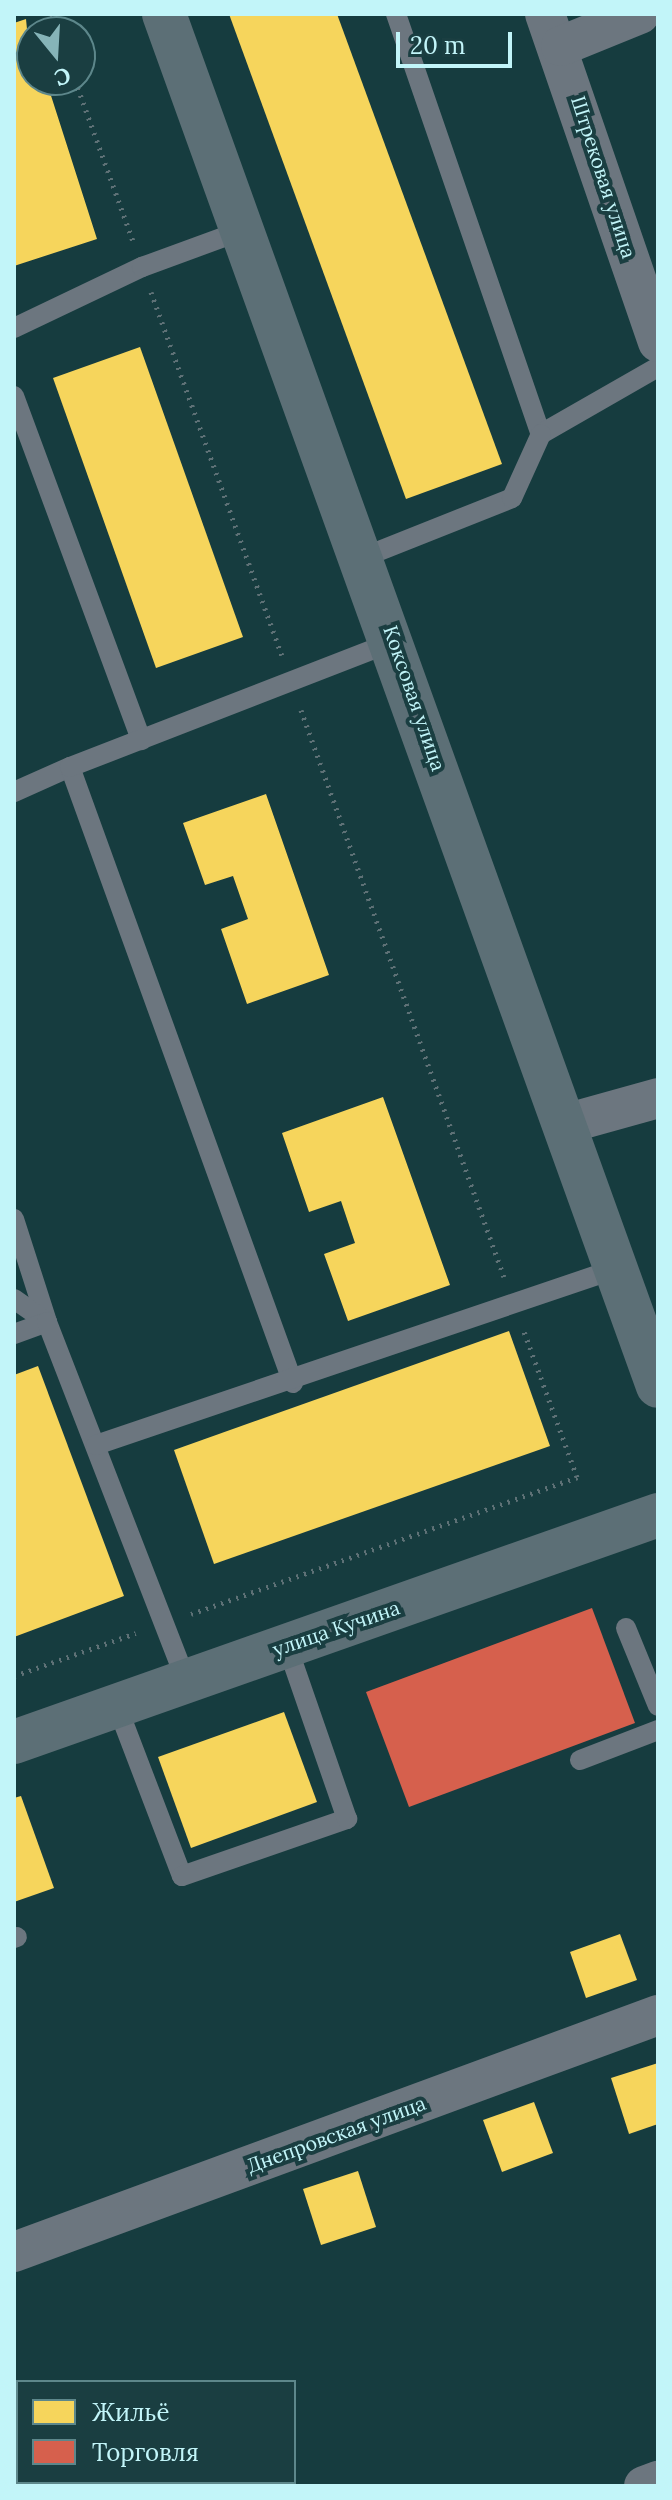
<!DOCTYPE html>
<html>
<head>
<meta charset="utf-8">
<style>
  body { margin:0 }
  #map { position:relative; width:672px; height:2500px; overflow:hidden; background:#163c3f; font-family:Lora,serif }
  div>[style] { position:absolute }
  .homes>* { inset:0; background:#f6d55c }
  .shops>* { inset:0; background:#d6604d }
  .path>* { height:5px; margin-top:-2.5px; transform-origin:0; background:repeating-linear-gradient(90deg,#5e7176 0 2px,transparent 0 8px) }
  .lane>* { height:20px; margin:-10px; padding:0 10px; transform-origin:10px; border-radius:10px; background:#6c767f }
  .street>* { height:40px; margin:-20px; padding:0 20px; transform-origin:20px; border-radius:20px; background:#6c767f }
  .secondary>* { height:44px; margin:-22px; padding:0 22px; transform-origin:22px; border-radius:22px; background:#5c6f76 }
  span { translate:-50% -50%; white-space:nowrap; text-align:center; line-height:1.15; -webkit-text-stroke:8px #1a3e41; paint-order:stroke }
  .street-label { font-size:20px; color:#c2f5f9 }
  .frame { position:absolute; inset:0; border:16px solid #c2f5f9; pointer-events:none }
  .legend { position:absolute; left:16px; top:2380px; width:280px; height:104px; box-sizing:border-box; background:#1a3e41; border:2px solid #5d878b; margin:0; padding:10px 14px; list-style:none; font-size:24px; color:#c2f5f9 }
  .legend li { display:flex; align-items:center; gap:16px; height:40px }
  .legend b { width:40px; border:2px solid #5d878b }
  .north { position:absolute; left:16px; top:16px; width:80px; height:80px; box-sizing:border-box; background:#1a3e41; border:2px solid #5d878b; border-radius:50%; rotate:162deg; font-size:22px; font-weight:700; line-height:32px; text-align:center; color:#c2f5f9 }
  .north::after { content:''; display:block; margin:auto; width:28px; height:36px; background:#86b4b8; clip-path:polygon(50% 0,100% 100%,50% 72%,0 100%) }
  .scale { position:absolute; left:396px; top:32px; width:116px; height:36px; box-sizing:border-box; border:4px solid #c2f5f9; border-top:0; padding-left:10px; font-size:24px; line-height:28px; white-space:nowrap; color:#c2f5f9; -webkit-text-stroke:6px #1a3e41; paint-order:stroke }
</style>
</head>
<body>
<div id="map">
  <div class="homes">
    <div style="clip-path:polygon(229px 14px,337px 14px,502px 464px,406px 499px)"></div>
    <div style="clip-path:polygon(26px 19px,32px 80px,46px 80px,97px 239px,14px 266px,14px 23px)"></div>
    <div style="clip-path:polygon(140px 347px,243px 637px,156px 668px,53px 378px)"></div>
    <div style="clip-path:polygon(266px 794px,329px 975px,247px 1004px,221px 929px,248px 919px,233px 876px,205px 885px,183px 823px)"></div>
    <div style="clip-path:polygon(383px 1097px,450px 1285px,348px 1321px,324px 1254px,355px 1243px,341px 1201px,309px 1212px,282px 1133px)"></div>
    <div style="clip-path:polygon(509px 1331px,550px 1446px,214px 1564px,174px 1450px)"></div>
    <div style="clip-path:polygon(38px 1366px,124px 1596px,14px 1637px,14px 1375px)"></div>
    <div style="clip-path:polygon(284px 1712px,317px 1802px,191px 1848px,158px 1757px)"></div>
    <div style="clip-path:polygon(21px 1796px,54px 1888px,14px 1902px,14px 1798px)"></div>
    <div style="clip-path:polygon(620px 1934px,637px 1980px,586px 1998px,570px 1952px)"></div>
    <div style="clip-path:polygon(658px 2063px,658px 2124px,629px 2134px,611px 2078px)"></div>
    <div style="clip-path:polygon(534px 2102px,553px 2153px,502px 2172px,483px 2120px)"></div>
    <div style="clip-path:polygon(358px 2171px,376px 2227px,321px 2245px,303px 2189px)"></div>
  </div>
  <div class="shops">
    <div style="clip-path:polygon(592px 1608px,635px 1723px,409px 1807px,366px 1692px)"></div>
  </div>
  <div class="path">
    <div style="left:52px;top:14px;width:19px;rotate:72deg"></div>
    <div style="left:75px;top:80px;width:171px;rotate:70.2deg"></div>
    <div style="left:151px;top:292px;width:386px;rotate:70.2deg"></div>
    <div style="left:301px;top:710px;width:602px;rotate:70.3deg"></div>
    <div style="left:191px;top:1614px;width:410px;rotate:-19.5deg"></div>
    <div style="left:577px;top:1477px;width:155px;rotate:-110deg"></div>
    <div style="left:14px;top:1676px;width:129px;rotate:-19.4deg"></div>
  </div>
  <div class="lane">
    <div style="left:396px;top:14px;width:444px;rotate:71deg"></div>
    <div style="left:541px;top:434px;width:135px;rotate:-29.8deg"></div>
    <div style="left:14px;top:328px;width:142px;rotate:-25.5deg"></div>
    <div style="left:142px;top:267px;width:108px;rotate:-20.1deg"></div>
    <div style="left:14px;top:396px;width:367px;rotate:69.7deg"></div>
    <div style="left:364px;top:557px;width:159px;rotate:-21.7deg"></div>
    <div style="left:512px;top:498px;width:70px;rotate:-65.6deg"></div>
    <div style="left:14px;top:792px;width:61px;rotate:-24.1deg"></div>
    <div style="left:14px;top:1219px;width:108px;rotate:72.2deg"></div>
    <div style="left:14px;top:1299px;width:40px;rotate:34.9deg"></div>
    <div style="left:14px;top:1334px;width:35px;rotate:-20deg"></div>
    <div style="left:47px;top:1322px;width:385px;rotate:68.8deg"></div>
    <div style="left:293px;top:1383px;width:655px;rotate:-109.9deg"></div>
    <div style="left:70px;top:767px;width:349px;rotate:-21.2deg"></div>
    <div style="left:96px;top:1445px;width:548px;rotate:-18.73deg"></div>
    <div style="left:626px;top:1628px;width:84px;rotate:67.7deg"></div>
    <div style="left:117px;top:1706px;width:182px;rotate:69.1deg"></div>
    <div style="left:182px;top:1876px;width:175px;rotate:-19.1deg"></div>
    <div style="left:347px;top:1819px;width:183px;rotate:-109.1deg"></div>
    <div style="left:580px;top:1760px;width:84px;rotate:-21deg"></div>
    <div style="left:14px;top:1938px;width:3px;rotate:-18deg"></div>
  </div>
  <div class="street">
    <div style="left:545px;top:14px;width:347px;rotate:71deg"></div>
    <div style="left:561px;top:46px;width:85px;rotate:-22.1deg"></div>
    <div style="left:565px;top:1124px;width:97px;rotate:-15.6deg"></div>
    <div style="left:14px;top:2252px;width:686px;rotate:-20.2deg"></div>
    <div style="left:644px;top:2486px;width:15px;rotate:-20deg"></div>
  </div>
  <div class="secondary">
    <div style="left:164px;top:14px;width:1458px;rotate:70.2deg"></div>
    <div style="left:14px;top:1742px;width:683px;rotate:-19.42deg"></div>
  </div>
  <div class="street-label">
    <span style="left:604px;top:177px;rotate:72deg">Штрековая улица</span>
    <span style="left:415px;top:698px;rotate:71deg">Коксовая улица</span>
    <span style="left:336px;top:1628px;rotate:-19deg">улица Кучина</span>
    <span style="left:336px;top:2134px;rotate:-20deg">Днепровская улица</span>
  </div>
  <div class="frame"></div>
  <ul class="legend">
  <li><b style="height:22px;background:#f6d55c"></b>Жильё</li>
  <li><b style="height:22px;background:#d6604d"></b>Торговля</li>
  </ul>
  <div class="north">С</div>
  <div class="scale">20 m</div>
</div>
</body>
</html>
